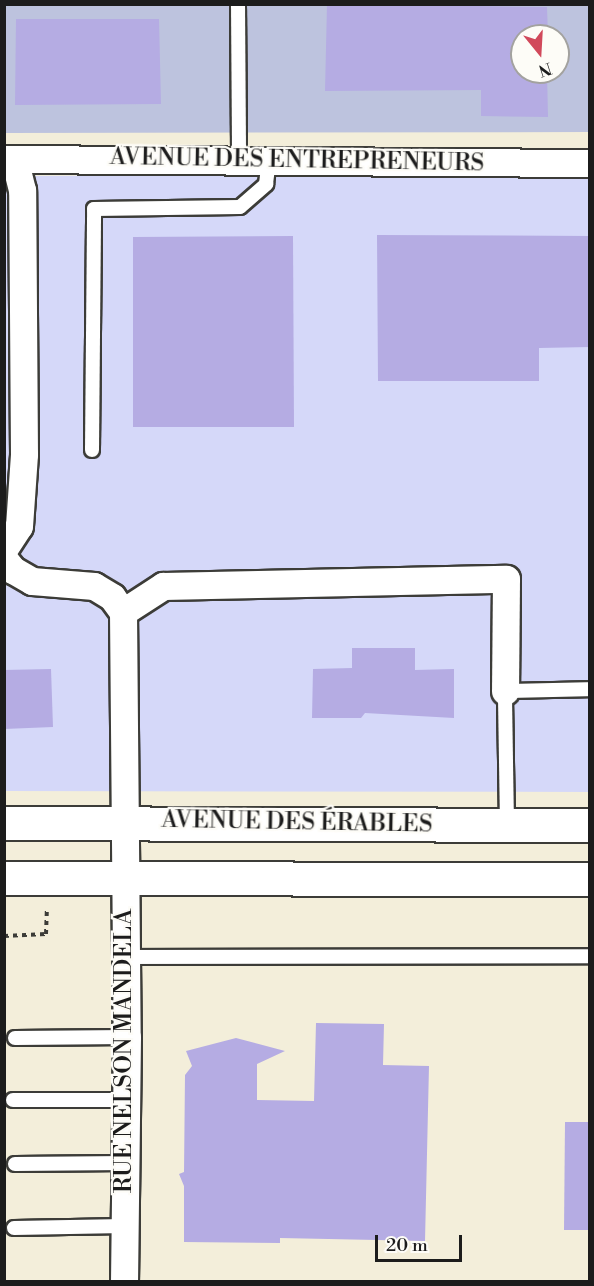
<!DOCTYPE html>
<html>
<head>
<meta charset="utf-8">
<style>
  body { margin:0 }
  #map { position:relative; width:594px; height:1286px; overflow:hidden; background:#f3eeda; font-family:"Libre Bodoni",serif }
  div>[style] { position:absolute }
  .built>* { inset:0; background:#d5d8f9 }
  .industrial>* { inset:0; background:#bdc3de }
  .building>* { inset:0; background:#b5ace3 }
  .path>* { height:4px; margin-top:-2px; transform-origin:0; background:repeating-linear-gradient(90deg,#3c3c38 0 4.5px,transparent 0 9px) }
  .roads { filter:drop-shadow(2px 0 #3c3c38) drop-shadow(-2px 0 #3c3c38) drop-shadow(0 2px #3c3c38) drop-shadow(0 -2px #3c3c38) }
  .lane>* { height:14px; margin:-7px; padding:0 7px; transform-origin:7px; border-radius:7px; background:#fff }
  .street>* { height:27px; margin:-13.5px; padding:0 13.5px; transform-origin:13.5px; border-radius:13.5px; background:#fff }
  .secondary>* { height:33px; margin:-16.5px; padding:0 16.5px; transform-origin:16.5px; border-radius:16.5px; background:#fff }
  span { translate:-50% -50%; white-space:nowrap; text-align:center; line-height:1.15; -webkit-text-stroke:4.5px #fdfcf7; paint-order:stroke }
  .street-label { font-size:24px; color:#1c1c1c }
  .frame { position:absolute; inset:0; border:6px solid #1c1c1c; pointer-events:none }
  .north { position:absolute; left:510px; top:24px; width:60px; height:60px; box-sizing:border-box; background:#fdfcf7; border:2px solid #a3a29f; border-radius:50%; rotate:162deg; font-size:16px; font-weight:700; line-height:24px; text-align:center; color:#1c1c1c }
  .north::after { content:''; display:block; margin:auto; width:21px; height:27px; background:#d1495b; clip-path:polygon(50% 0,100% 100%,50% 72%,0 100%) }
  .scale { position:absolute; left:375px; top:1235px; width:87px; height:27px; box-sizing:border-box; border:3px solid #1c1c1c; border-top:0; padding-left:8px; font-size:18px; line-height:21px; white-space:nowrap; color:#1c1c1c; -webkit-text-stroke:4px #fdfcf7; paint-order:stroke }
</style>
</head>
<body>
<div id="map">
  <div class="built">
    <div style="clip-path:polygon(589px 174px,589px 792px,5px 791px,4px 176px)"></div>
  </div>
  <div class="industrial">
    <div style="clip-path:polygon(evenodd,4px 5px,589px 5px,589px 132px,5px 133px,4px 5px,522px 36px,558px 36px,558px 72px,522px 72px,522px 36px)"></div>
  </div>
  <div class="building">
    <div style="clip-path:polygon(327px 4px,547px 7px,548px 36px,522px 36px,522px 72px,547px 72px,548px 117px,481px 116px,481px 90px,325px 91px)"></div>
    <div style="clip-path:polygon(16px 19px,159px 19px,161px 104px,15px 105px)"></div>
    <div style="clip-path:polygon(377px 235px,590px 236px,590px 347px,539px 348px,539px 381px,378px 381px)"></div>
    <div style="clip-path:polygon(293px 236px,294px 427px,133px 427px,133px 237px)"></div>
    <div style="clip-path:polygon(352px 648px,415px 648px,415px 670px,454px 669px,454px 718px,365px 713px,361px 718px,312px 718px,313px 669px,352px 668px)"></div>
    <div style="clip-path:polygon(51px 669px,53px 727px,4px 729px,4px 670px)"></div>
    <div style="clip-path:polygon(316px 1023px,384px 1024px,383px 1065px,429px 1066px,425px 1241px,280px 1238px,280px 1243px,184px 1242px,184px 1186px,179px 1174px,184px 1172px,185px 1075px,192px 1066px,186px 1051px,236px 1038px,285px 1051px,257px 1064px,257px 1100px,314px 1101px)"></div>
    <div style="clip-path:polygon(565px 1122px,590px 1122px,590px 1230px,564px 1230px)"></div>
  </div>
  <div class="path">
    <div style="left:4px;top:936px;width:42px;rotate:-2.7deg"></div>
    <div style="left:46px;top:934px;width:26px;rotate:-88deg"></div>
  </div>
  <div class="roads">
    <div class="lane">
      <div style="left:238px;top:4px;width:156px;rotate:89.6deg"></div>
      <div style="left:92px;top:450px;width:241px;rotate:-89.5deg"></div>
      <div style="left:94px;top:209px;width:146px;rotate:-0.8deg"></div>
      <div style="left:240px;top:207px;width:35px;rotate:-41deg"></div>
      <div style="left:266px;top:184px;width:24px;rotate:-83deg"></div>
      <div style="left:507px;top:825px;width:134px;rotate:-90.9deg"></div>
      <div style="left:505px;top:691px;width:85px;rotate:-1.3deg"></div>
      <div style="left:126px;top:957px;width:464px;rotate:-0.1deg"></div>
      <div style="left:15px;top:1038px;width:112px;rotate:-0.5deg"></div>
      <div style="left:13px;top:1100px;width:112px"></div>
      <div style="left:15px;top:1164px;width:111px;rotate:-0.5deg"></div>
      <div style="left:14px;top:1228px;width:111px;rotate:-1deg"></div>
    </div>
    <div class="street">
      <div style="left:4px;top:159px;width:586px;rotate:0.39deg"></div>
      <div style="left:4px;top:549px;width:27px;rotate:-57deg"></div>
      <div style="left:19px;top:526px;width:72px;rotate:-86deg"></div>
      <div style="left:24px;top:454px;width:264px;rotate:-90.4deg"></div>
      <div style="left:22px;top:190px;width:32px;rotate:-104deg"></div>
      <div style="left:4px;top:559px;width:14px;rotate:51deg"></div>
      <div style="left:13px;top:570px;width:22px;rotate:30deg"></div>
      <div style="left:32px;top:581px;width:62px;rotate:4.6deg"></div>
      <div style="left:94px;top:586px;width:21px;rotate:31deg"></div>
      <div style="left:112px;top:597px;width:19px;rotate:54deg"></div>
      <div style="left:123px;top:612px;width:48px;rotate:-33deg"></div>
      <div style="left:163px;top:586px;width:343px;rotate:-1.2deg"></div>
      <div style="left:506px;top:579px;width:112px;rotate:90.5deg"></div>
      <div style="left:123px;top:612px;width:425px;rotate:89.5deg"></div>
      <div style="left:127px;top:1037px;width:245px;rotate:90.7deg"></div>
    </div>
    <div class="secondary">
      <div style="left:4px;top:823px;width:586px;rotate:0.2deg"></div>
      <div style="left:4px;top:878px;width:586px;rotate:0.1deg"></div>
    </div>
  </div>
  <div class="street-label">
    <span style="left:297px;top:161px;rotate:1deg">AVENUE DES ENTREPRENEURS</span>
    <span style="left:297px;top:823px;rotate:1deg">AVENUE DES ÉRABLES</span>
    <span style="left:125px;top:1051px;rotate:-90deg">RUE NELSON MANDELA</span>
  </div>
  <div class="frame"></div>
  <div class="north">N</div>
  <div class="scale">20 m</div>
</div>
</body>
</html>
